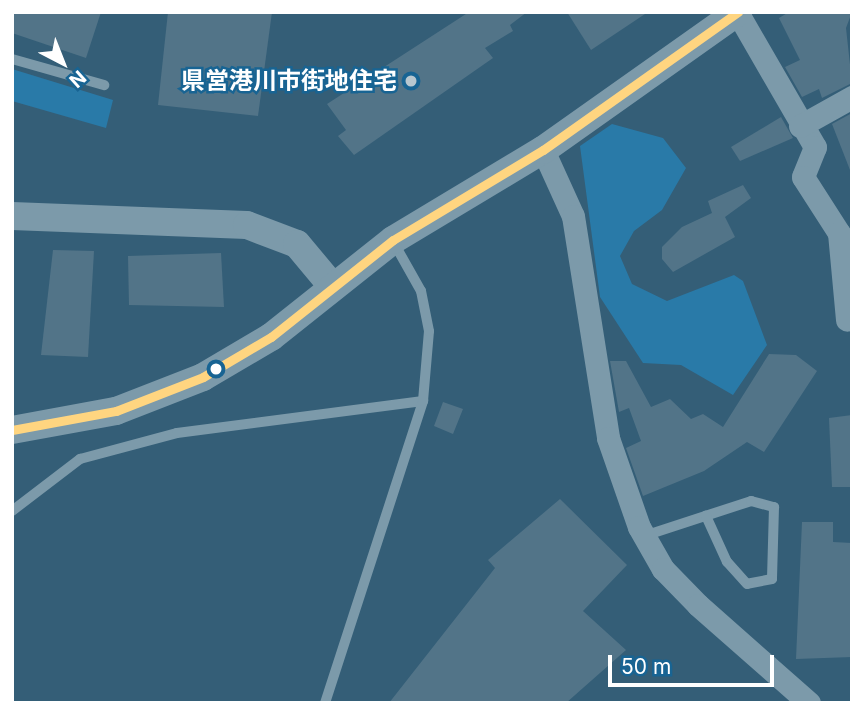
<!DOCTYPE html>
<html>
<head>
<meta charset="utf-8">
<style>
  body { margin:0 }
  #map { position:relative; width:864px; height:715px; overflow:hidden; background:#345e77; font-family:Inter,"Noto Sans JP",sans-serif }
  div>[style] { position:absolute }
  .green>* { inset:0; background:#297aa8 }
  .building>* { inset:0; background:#527488 }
  .service>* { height:10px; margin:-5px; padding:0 5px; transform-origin:5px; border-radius:5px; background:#7c9aaa }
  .minor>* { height:23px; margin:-11.5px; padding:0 11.5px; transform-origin:11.5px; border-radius:11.5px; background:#7c9aaa }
  .tertiary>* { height:28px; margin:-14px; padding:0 14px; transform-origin:14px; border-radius:14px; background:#7c9aaa }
  .bus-1>* { height:9px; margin:-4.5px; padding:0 4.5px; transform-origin:4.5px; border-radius:4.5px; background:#ffd580 }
  .dots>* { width:19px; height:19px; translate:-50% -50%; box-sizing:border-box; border:4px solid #186493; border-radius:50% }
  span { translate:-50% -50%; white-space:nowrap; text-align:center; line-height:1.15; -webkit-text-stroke:5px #186493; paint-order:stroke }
  .poi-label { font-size:24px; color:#fff; font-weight:700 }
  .right { translate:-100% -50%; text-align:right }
  .frame { position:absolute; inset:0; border:14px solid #fff; pointer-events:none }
  .north { position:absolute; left:28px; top:28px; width:70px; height:70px; -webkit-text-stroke:5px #186493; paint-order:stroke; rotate:138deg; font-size:19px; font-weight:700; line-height:28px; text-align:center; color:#fff }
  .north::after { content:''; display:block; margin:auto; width:24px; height:32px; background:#fff; clip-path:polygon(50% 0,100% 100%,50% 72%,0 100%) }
  .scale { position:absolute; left:608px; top:655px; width:166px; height:32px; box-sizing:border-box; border:4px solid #fff; border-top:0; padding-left:9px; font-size:21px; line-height:24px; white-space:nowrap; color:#fff; -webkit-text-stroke:5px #186493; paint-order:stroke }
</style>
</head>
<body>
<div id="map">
  <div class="green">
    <div style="clip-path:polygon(12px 69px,113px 100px,106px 128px,12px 101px)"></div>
    <div style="clip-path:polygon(612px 124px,663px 138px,686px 168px,662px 210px,634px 231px,620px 256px,632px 284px,667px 301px,734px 275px,743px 281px,767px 345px,733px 395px,681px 365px,643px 363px,600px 297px,580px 146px)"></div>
  </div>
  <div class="building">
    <div style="clip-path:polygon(12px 12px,101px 12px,86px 58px,12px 33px)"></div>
    <div style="clip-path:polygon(168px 12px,272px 12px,258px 116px,158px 105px)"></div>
    <div style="clip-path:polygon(469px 12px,527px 12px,510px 25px,513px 31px,485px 48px,493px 58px,354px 155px,338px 136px,346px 130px,327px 104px)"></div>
    <div style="clip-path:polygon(567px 12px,648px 12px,591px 50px)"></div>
    <div style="clip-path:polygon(789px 12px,852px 12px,846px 28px,852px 83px,822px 98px,819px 89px,802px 97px,785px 67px,800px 60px,779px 18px)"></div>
    <div style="clip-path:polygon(852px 113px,852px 170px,850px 170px,832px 124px)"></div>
    <div style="clip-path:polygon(781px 117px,793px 138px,740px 161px,731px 147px)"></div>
    <div style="clip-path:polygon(743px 185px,751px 198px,725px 217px,735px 237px,673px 272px,662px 259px,662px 247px,682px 227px,712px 213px,708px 201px)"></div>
    <div style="clip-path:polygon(53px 250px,94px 251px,88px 357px,41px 355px)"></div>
    <div style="clip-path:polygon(221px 253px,224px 307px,129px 305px,128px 256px)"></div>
    <div style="clip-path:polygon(769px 354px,796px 355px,817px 371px,764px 452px,747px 442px,704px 471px,643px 496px,626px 448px,641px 441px,629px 408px,619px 412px,610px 361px,626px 361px,651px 407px,670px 399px,691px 419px,703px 414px,723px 427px)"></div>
    <div style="clip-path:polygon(443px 402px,463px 409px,453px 434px,434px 426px)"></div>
    <div style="clip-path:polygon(852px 415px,852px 487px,832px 487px,829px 418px)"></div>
    <div style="clip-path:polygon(560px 499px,627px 565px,583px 611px,626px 650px,566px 703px,389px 703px,495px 568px,488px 560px)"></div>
    <div style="clip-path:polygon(802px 522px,833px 522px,833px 542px,852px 543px,852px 657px,796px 659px)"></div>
  </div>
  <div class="service">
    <div style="left:12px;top:59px;width:96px;rotate:15.8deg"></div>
    <div style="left:12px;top:511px;width:86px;rotate:-37.4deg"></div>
    <div style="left:80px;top:459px;width:100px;rotate:-15deg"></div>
    <div style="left:177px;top:433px;width:248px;rotate:-7.4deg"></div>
    <div style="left:644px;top:536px;width:113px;rotate:-18.1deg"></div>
    <div style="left:751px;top:501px;width:24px;rotate:15deg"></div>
    <div style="left:774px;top:507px;width:72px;rotate:91.6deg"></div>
    <div style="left:772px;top:579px;width:25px;rotate:169deg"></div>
    <div style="left:747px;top:584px;width:30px;rotate:-132deg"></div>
    <div style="left:727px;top:562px;width:51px;rotate:-114.5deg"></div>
    <div style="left:325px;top:703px;width:318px;rotate:-72deg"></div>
    <div style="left:423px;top:401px;width:70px;rotate:-85.1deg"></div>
    <div style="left:429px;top:331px;width:41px;rotate:-101.3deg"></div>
    <div style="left:421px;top:291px;width:55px;rotate:-119.4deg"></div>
  </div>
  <div class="minor">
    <div style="left:737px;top:12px;width:156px;rotate:60deg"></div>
    <div style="left:815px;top:147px;width:32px;rotate:112deg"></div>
    <div style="left:803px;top:177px;width:67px;rotate:57.3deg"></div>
    <div style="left:839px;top:233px;width:87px;rotate:84.7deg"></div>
    <div style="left:800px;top:126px;width:60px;rotate:-29.1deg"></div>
    <div style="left:543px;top:150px;width:72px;rotate:65.6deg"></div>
    <div style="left:573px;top:216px;width:225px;rotate:81deg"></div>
    <div style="left:608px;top:438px;width:94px;rotate:70.8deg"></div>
    <div style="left:639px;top:527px;width:48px;rotate:60.3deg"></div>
    <div style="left:663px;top:569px;width:50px;rotate:45.8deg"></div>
    <div style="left:698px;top:605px;width:148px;rotate:41.4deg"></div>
  </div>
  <div class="tertiary">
    <div style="left:12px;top:216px;width:235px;rotate:2.2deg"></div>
    <div style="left:247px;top:225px;width:53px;rotate:20.8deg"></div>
    <div style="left:297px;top:244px;width:56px;rotate:50.1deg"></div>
    <div style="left:12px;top:430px;width:106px;rotate:-10.4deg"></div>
    <div style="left:116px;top:411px;width:93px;rotate:-21.3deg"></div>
    <div style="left:203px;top:377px;width:79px;rotate:-30.5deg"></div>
    <div style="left:271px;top:337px;width:156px;rotate:-38.5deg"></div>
    <div style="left:393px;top:240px;width:175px;rotate:-31deg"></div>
    <div style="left:543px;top:150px;width:239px;rotate:-35.3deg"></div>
  </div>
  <div class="bus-1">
    <div style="left:12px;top:430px;width:106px;rotate:-10.4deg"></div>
    <div style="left:116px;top:411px;width:93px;rotate:-21.3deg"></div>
    <div style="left:203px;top:377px;width:79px;rotate:-30.5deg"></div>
    <div style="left:271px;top:337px;width:156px;rotate:-38.5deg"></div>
    <div style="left:393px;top:240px;width:175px;rotate:-31deg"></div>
    <div style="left:543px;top:150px;width:239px;rotate:-35.3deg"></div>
  </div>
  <div class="dots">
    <div style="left:411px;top:81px;background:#b8c7cf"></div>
    <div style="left:216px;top:369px;background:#fff"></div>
  </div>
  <div class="poi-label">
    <span class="right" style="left:397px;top:81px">県営港川市街地住宅</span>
  </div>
  <div class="frame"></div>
  <div class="north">N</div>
  <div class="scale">50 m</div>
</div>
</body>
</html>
